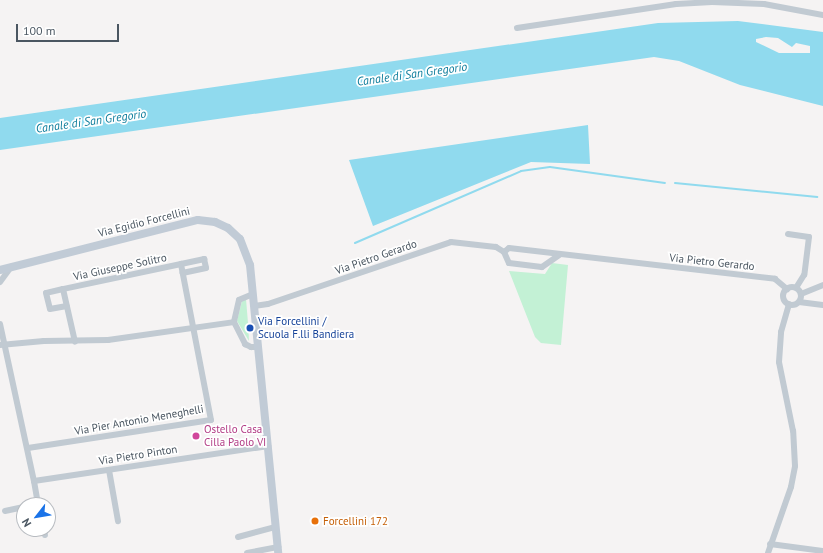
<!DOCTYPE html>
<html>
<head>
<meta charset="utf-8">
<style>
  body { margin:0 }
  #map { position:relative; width:823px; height:553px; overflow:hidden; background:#f5f3f3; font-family:"PT Sans",sans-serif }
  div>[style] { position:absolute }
  .green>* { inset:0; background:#c3f1d5 }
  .water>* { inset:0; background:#90daee }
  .stream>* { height:2px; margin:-1px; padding:0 1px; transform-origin:1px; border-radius:1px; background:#90daee }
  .street>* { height:6px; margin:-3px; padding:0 3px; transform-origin:3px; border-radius:3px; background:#c1cad2 }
  .street>.ring { margin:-3px; padding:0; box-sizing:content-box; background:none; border:6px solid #c1cad2; border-radius:50% }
  .secondary>* { height:8px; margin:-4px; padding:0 4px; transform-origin:4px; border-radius:4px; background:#c1cbd6 }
  .dots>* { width:11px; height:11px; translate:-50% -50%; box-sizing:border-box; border:2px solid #fff; border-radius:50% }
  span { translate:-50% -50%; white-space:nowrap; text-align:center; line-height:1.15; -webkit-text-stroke:3.5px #fff; paint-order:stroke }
  .street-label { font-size:11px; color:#4a5661 }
  .transit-label { font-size:11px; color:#164399 }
  .left { translate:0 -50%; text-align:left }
  .hotel-label { font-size:11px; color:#b23c85 }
  .food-label { font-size:11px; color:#c56008 }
  .water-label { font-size:12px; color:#0c7c9b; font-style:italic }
  .north { position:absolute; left:16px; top:497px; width:40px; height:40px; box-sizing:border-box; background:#fff; border:1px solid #b7bbc0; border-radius:50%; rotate:239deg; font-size:11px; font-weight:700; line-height:16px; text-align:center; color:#4a5661 }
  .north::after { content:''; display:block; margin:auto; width:14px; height:18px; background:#1a73e8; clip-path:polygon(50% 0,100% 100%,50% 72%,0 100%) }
  .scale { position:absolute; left:16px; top:24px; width:103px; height:18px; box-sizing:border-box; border:2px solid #4a5661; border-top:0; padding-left:5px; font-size:12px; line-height:14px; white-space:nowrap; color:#4a5661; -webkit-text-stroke:3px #fff; paint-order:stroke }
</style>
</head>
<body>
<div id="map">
  <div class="green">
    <div style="clip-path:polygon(552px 263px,568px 265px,561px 345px,541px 343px,535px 337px,509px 271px,545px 274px)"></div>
    <div style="clip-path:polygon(246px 299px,248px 323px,249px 341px,237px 321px,242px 301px)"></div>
  </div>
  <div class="water">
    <div style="clip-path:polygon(evenodd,738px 21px,823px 32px,823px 106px,740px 85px,679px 61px,654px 57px,0 150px,0 118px,658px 23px,738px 21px,766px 37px,778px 38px,792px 47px,796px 43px,810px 46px,810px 53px,779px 53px,756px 42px,756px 39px,766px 37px)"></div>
    <div style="clip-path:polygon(588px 125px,590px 164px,531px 162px,373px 226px,349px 160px)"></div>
  </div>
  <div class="stream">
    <div style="left:675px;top:183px;width:143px;rotate:5.6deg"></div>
    <div style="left:355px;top:243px;width:181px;rotate:-23.4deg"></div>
    <div style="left:521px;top:171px;width:29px;rotate:-8deg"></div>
    <div style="left:550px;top:167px;width:116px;rotate:7.9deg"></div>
  </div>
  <div class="street">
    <div style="left:517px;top:28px;width:161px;rotate:-8.6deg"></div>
    <div style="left:676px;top:4px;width:36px;rotate:-3deg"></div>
    <div style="left:712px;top:2px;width:52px;rotate:2.2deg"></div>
    <div style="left:764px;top:4px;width:60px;rotate:10.6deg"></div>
    <div style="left:788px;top:234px;width:21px;rotate:8deg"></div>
    <div style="left:809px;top:237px;width:38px;rotate:97deg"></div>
    <div style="left:804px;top:275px;width:15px;rotate:122deg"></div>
    <div style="left:504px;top:252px;width:6px;rotate:-39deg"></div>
    <div style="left:509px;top:248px;width:268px;rotate:6.6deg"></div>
    <div style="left:775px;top:279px;width:16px;rotate:40deg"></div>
    <div style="left:181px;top:264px;width:24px;rotate:-12deg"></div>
    <div style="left:204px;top:259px;width:9px;rotate:77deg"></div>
    <div style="left:206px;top:268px;width:24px;rotate:168deg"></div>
    <div style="left:0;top:282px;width:19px;rotate:-54deg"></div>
    <div class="ring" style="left:783px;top:287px;width:12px;height:12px"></div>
    <div style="left:63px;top:289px;width:17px;rotate:167deg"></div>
    <div style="left:46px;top:293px;width:16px;rotate:76deg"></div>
    <div style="left:50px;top:309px;width:17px;rotate:-10deg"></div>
    <div style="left:253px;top:294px;width:15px;rotate:157deg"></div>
    <div style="left:239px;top:300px;width:23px;rotate:103deg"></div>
    <div style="left:234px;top:322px;width:25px;rotate:63deg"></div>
    <div style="left:245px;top:344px;width:7px;rotate:27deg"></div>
    <div style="left:251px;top:347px;width:6px"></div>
    <div style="left:801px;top:294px;width:24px;rotate:-22deg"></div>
    <div style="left:799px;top:302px;width:24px;rotate:7deg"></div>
    <div style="left:254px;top:306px;width:14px;rotate:-8deg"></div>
    <div style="left:268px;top:304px;width:193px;rotate:-18.7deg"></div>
    <div style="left:451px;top:242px;width:45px;rotate:6.3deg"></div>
    <div style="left:496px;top:247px;width:9px;rotate:32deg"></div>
    <div style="left:504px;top:252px;width:12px;rotate:66deg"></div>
    <div style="left:509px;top:263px;width:33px;rotate:7deg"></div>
    <div style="left:542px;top:267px;width:21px;rotate:-35deg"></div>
    <div style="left:0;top:324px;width:161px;rotate:77.8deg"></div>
    <div style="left:0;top:345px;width:44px;rotate:-5.2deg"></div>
    <div style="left:44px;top:341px;width:64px;rotate:-0.9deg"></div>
    <div style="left:108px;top:340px;width:127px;rotate:-8.1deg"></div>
    <div style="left:28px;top:448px;width:185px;rotate:-8.7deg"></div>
    <div style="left:211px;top:420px;width:159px;rotate:-100.9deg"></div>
    <div style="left:181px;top:264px;width:121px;rotate:168deg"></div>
    <div style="left:63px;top:289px;width:54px;rotate:77.2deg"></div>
    <div style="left:109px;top:470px;width:52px;rotate:80deg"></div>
    <div style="left:36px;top:505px;width:2px;rotate:-27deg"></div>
    <div style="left:38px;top:504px;width:23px;rotate:-100deg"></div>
    <div style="left:34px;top:481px;width:237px;rotate:-8.5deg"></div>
    <div style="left:5px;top:511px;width:19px;rotate:-12deg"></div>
    <div style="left:44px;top:529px;width:6px;rotate:81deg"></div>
    <div style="left:238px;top:537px;width:39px;rotate:-15deg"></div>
    <div style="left:770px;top:544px;width:53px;rotate:7.5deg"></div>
    <div style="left:247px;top:553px;width:32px;rotate:-11deg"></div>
    <div style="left:768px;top:553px;width:70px;rotate:-70.8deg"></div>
    <div style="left:791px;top:487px;width:21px;rotate:-79deg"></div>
    <div style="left:795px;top:466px;width:35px;rotate:-93deg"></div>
    <div style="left:793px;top:431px;width:70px;rotate:-101.5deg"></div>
    <div style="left:779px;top:362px;width:30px;rotate:-86deg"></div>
    <div style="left:781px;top:332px;width:29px;rotate:-74deg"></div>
  </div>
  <div class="secondary">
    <div style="left:0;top:270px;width:204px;rotate:-14.2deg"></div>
    <div style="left:198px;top:220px;width:17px;rotate:7deg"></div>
    <div style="left:215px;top:222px;width:14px;rotate:25deg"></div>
    <div style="left:228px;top:228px;width:16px;rotate:43deg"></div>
    <div style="left:240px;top:239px;width:28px;rotate:69deg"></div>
    <div style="left:250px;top:265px;width:289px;rotate:84.4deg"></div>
  </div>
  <div class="dots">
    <div style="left:250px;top:328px;background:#1a4fb4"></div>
    <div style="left:196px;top:436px;background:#d1479c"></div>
    <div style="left:315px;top:521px;background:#e8710a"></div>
  </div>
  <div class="street-label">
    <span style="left:144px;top:222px;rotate:-14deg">Via Egidio Forcellini</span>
    <span style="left:376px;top:257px;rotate:-19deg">Via Pietro Gerardo</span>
    <span style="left:712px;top:262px;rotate:6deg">Via Pietro Gerardo</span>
    <span style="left:120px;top:267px;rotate:-12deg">Via Giuseppe Solitro</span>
    <span style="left:139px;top:420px;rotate:-10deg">Via Pier Antonio Meneghelli</span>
    <span style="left:138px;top:455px;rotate:-9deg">Via Pietro Pinton</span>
  </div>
  <div class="transit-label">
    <span class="left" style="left:258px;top:328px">Via Forcellini /<br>Scuola F.lli Bandiera</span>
  </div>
  <div class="hotel-label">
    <span class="left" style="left:204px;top:436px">Ostello Casa<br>Cilla Paolo VI</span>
  </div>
  <div class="food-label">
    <span class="left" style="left:323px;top:521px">Forcellini 172</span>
  </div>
  <div class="water-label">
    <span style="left:412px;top:74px;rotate:-8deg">Canale di San Gregorio</span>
    <span style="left:91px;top:121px;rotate:-8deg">Canale di San Gregorio</span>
  </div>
  <div class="north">N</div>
  <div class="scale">100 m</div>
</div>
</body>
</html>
